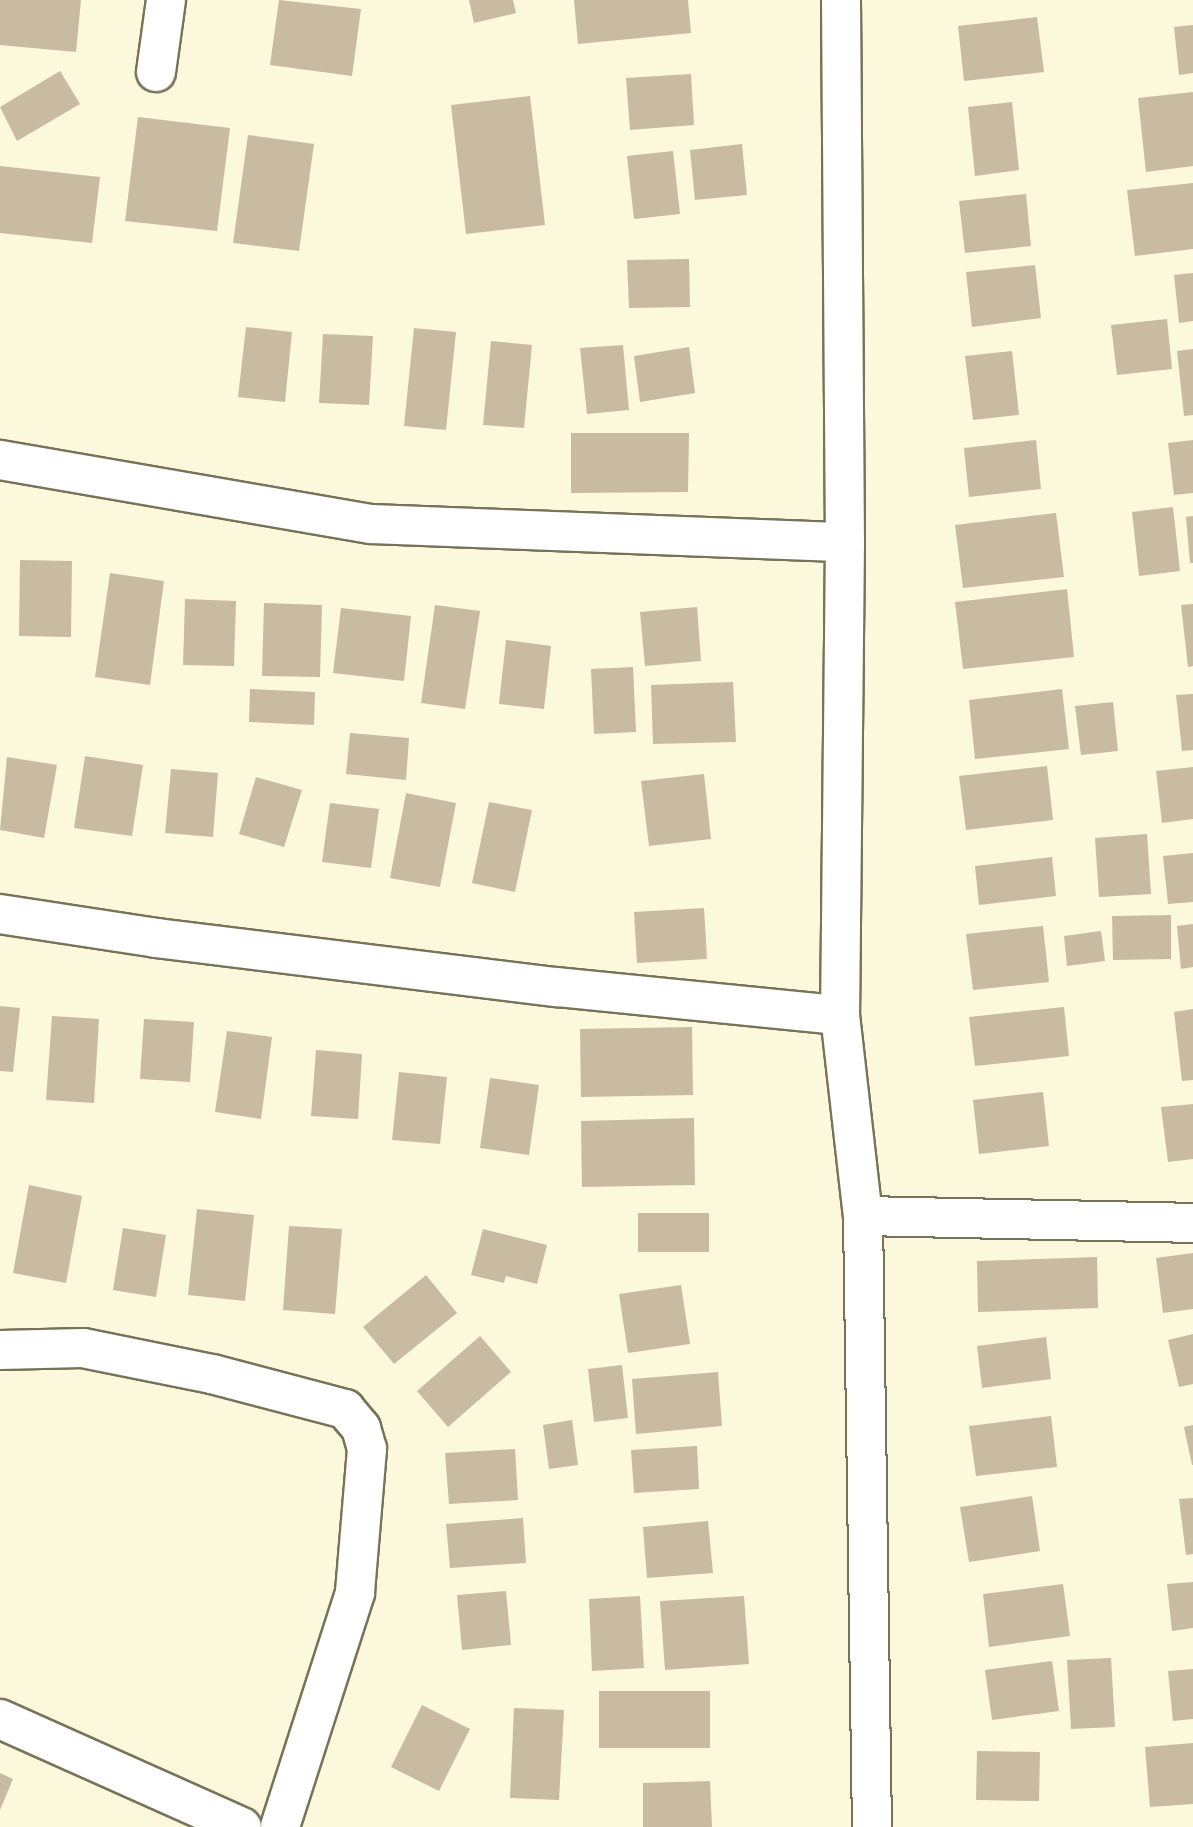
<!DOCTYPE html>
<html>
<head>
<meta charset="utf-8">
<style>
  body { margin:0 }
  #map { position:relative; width:1193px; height:1827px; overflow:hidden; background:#fcf8db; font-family:"IBM Plex Sans",sans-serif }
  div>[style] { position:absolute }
  .building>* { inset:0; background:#c9bba2 }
  .roads { filter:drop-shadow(2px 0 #77735a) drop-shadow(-2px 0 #77735a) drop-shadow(0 2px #77735a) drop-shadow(0 -2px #77735a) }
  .minor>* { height:38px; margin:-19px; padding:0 19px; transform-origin:19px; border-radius:19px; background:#fff }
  span { translate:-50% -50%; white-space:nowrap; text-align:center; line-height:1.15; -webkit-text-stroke:6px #fff; paint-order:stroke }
</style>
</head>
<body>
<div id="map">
  <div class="building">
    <div style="clip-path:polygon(0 0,81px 0,76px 52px,0 45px)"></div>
    <div style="clip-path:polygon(279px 0,361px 9px,352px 76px,270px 65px)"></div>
    <div style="clip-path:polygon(469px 0,513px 0,516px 13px,474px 23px)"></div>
    <div style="clip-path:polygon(574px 0,688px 0,691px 33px,578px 44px)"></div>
    <div style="clip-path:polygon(1037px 17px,1044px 72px,964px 81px,958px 26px)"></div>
    <div style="clip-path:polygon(1193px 25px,1193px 73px,1179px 75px,1174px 27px)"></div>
    <div style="clip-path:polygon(60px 71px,80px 104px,17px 141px,0 107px)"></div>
    <div style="clip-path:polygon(691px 74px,694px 125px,630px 130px,626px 78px)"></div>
    <div style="clip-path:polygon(1193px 92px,1193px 166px,1146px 172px,1138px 98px)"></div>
    <div style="clip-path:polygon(530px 96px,545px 225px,466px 234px,451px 105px)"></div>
    <div style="clip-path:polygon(1012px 102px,1019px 170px,975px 176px,968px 107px)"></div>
    <div style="clip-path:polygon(138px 117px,230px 128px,217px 231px,125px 221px)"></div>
    <div style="clip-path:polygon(248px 135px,314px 144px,299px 251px,233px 243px)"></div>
    <div style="clip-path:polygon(742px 144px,747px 195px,695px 200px,690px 150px)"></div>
    <div style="clip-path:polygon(673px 151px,680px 214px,634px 219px,627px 156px)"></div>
    <div style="clip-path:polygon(0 166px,100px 177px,92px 243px,0 233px)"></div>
    <div style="clip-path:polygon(1193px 183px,1193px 249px,1135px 256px,1127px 190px)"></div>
    <div style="clip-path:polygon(1026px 194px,1031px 246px,965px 253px,959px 201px)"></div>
    <div style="clip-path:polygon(689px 259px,690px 307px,629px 308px,627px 260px)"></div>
    <div style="clip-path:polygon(1035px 265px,1041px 318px,972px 327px,966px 272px)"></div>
    <div style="clip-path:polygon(1193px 273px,1193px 321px,1179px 323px,1174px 275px)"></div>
    <div style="clip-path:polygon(1167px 319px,1172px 369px,1117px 375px,1111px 325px)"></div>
    <div style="clip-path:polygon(246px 327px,292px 332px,285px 402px,238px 397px)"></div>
    <div style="clip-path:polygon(414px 328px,456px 332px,446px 430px,404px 426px)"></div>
    <div style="clip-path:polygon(323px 334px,373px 336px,369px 405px,319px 403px)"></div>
    <div style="clip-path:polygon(491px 341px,532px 345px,524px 428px,483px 425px)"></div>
    <div style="clip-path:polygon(623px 345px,629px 410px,587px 414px,580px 348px)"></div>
    <div style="clip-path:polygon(689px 347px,695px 393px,640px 402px,634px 356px)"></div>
    <div style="clip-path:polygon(1193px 349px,1193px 415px,1184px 416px,1177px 351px)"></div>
    <div style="clip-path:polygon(1012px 351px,1019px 415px,973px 420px,965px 356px)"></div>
    <div style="clip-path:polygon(571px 433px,689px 433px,688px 492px,571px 493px)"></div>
    <div style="clip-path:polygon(1036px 440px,1041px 489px,969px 497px,964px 448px)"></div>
    <div style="clip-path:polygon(1193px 440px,1193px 493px,1174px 495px,1168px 443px)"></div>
    <div style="clip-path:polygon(1173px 507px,1180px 571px,1139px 576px,1132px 512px)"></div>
    <div style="clip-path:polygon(1056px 513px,1064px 577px,963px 588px,955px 525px)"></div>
    <div style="clip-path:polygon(1193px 516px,1193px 563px,1190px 563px,1186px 517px)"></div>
    <div style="clip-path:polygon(20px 560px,72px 561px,71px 637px,19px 636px)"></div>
    <div style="clip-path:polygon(110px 573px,164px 581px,150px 685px,95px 677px)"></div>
    <div style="clip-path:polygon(1067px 589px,1074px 657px,963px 669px,955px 602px)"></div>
    <div style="clip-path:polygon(185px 599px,236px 601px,234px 666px,183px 665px)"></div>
    <div style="clip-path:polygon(264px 603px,322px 605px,320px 677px,262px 676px)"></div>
    <div style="clip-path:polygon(1193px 604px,1193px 666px,1188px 667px,1181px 605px)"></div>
    <div style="clip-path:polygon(435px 605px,480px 611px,465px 709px,421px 703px)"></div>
    <div style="clip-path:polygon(697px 607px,701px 661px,645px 666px,640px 612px)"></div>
    <div style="clip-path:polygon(341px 608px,411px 616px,404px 681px,333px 673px)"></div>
    <div style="clip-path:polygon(506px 640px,551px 646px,544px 709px,499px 704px)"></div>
    <div style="clip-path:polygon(633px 667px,636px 732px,594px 734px,591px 669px)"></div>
    <div style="clip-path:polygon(733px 682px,736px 742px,653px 744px,651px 685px)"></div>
    <div style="clip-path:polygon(250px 689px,315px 692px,314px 725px,249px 722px)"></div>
    <div style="clip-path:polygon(1062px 689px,1069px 749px,975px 759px,969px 700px)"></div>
    <div style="clip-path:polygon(1193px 694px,1193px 750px,1182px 751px,1176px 695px)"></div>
    <div style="clip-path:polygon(1113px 702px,1118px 751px,1081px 755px,1075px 706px)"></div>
    <div style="clip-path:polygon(350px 733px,409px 738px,406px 780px,346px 774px)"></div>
    <div style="clip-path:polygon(85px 756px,143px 765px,132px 836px,74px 828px)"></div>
    <div style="clip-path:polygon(7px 757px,57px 765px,44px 838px,0 830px)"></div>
    <div style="clip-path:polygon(1047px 766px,1053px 820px,966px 830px,959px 776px)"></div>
    <div style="clip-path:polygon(1193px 767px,1193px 819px,1162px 823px,1156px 771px)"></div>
    <div style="clip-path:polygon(171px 769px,218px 773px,213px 837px,165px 833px)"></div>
    <div style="clip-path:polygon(704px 774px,711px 839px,649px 846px,641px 781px)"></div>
    <div style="clip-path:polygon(256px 777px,302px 790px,284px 847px,239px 834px)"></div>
    <div style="clip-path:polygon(406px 793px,456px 803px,440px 887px,390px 878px)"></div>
    <div style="clip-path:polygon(489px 802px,532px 810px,515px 892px,472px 883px)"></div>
    <div style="clip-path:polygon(330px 803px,379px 809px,371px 868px,322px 862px)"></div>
    <div style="clip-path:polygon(1147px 834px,1151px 894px,1099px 897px,1095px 838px)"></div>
    <div style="clip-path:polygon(1193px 853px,1193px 902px,1168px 904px,1163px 856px)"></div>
    <div style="clip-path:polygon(1052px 857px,1056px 896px,979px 905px,975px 866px)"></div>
    <div style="clip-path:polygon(704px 908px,707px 959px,637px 963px,634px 912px)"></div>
    <div style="clip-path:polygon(1171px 915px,1171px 959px,1113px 960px,1112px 916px)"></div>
    <div style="clip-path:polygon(1193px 924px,1193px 967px,1181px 969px,1177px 926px)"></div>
    <div style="clip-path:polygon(1043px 926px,1049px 982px,973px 990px,966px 934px)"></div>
    <div style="clip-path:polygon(1101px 931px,1105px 961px,1067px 966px,1064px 936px)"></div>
    <div style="clip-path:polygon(0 1006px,20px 1008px,13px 1072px,0 1071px)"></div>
    <div style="clip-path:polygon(1064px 1007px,1069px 1056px,975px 1066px,969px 1017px)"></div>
    <div style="clip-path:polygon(1193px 1009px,1193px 1080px,1182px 1081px,1174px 1012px)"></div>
    <div style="clip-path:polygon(52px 1016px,99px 1019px,94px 1103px,46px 1100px)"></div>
    <div style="clip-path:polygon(144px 1019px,194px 1022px,190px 1082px,140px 1079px)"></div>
    <div style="clip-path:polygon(692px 1027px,693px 1095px,581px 1097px,580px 1029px)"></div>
    <div style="clip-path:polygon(227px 1031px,272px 1037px,261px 1119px,215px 1112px)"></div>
    <div style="clip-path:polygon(316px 1050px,362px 1054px,358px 1119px,311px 1116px)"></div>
    <div style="clip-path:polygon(399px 1072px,447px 1077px,440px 1144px,392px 1140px)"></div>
    <div style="clip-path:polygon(490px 1078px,539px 1085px,529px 1155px,480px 1148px)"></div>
    <div style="clip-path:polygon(1043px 1092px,1049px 1146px,979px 1154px,973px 1100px)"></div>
    <div style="clip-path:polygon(1193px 1104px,1193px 1159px,1168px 1162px,1161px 1107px)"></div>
    <div style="clip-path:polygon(694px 1118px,695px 1185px,582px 1187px,581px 1121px)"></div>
    <div style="clip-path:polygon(29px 1185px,82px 1196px,66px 1283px,13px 1273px)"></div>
    <div style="clip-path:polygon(197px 1209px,254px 1215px,245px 1301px,188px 1295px)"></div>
    <div style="clip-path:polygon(638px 1213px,709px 1213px,709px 1252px,638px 1252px)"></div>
    <div style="clip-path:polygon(289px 1226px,342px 1229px,335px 1314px,283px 1310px)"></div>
    <div style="clip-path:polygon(123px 1228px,166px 1235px,156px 1297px,113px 1290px)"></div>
    <div style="clip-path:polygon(483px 1229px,547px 1245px,537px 1284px,506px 1276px,504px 1283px,471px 1275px)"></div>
    <div style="clip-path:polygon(1193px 1253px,1193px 1309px,1163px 1313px,1156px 1258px)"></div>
    <div style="clip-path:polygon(1097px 1257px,1098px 1308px,978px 1312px,977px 1261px)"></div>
    <div style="clip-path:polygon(426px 1275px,457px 1313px,394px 1364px,363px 1327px)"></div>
    <div style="clip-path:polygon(681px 1285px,690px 1344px,628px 1353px,619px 1294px)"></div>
    <div style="clip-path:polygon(1193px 1334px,1193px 1384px,1179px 1387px,1168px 1340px)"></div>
    <div style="clip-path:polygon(480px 1336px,511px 1372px,448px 1427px,417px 1391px)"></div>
    <div style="clip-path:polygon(1046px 1337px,1051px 1379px,982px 1388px,977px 1346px)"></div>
    <div style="clip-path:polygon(622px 1365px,628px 1418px,594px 1422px,588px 1369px)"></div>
    <div style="clip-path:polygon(718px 1372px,722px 1426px,636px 1434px,632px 1379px)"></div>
    <div style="clip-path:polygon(1051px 1416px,1057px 1467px,976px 1476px,969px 1426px)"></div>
    <div style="clip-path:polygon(572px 1420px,578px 1465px,549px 1469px,543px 1425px)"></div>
    <div style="clip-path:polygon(1193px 1425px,1193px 1465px,1192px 1465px,1184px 1427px)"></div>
    <div style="clip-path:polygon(697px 1446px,699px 1489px,634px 1493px,631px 1450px)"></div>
    <div style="clip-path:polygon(515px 1449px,518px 1500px,449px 1504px,445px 1453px)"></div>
    <div style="clip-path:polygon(1032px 1496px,1040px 1551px,969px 1562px,960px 1507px)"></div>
    <div style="clip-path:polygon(1193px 1498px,1193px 1554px,1186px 1555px,1179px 1499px)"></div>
    <div style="clip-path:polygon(523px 1518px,526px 1563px,450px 1568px,446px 1524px)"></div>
    <div style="clip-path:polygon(708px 1521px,713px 1573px,647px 1578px,643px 1527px)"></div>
    <div style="clip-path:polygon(1193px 1582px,1193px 1628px,1172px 1631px,1167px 1584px)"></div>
    <div style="clip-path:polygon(1063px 1584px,1070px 1636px,989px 1647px,983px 1594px)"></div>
    <div style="clip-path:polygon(506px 1591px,511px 1645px,462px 1650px,457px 1595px)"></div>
    <div style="clip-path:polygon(640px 1596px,644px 1668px,592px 1671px,589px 1599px)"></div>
    <div style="clip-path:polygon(744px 1596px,749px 1664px,665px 1670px,660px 1601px)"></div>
    <div style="clip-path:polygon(1111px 1658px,1115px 1727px,1071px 1729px,1067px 1660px)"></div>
    <div style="clip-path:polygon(1052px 1661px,1059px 1711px,992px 1720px,985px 1670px)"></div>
    <div style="clip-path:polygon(1193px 1669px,1193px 1719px,1173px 1721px,1168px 1671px)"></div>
    <div style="clip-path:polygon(599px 1691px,710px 1691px,710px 1748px,599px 1748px)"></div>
    <div style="clip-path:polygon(422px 1705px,470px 1729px,439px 1791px,391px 1767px)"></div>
    <div style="clip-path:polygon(514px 1708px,564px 1710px,559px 1800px,510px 1798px)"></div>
    <div style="clip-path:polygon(1193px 1743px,1193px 1804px,1150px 1807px,1145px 1747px)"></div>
    <div style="clip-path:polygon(977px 1751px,1040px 1752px,1039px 1801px,976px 1800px)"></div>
    <div style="clip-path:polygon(0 1773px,13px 1779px,0 1810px)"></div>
    <div style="clip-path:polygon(710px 1781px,712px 1827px,643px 1827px,643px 1783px)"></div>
  </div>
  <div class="roads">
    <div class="minor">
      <div style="left:841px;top:0;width:542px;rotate:89.58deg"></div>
      <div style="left:845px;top:542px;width:473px;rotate:90.6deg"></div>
      <div style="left:840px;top:1015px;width:202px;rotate:83.5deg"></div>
      <div style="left:863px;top:1216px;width:611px;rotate:89.16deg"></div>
      <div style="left:156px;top:72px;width:73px;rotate:-82.1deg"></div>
      <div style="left:0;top:460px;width:376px;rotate:9.8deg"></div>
      <div style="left:371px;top:524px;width:474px;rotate:2.2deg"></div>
      <div style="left:0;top:914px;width:158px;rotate:8.7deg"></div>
      <div style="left:156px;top:938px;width:404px;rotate:7deg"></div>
      <div style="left:557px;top:987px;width:284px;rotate:5.7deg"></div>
      <div style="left:863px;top:1216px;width:330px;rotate:1.2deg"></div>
      <div style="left:0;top:1350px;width:83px;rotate:-1.4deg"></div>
      <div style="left:83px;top:1348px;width:132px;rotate:11.4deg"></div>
      <div style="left:212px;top:1374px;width:138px;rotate:14.7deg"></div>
      <div style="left:345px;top:1409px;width:25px;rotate:50deg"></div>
      <div style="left:361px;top:1428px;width:22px;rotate:74deg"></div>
      <div style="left:367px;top:1449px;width:144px;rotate:94.8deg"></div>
      <div style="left:355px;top:1593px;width:246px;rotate:107.8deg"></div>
      <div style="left:0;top:1719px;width:265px;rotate:24.1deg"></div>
    </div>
  </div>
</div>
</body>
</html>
